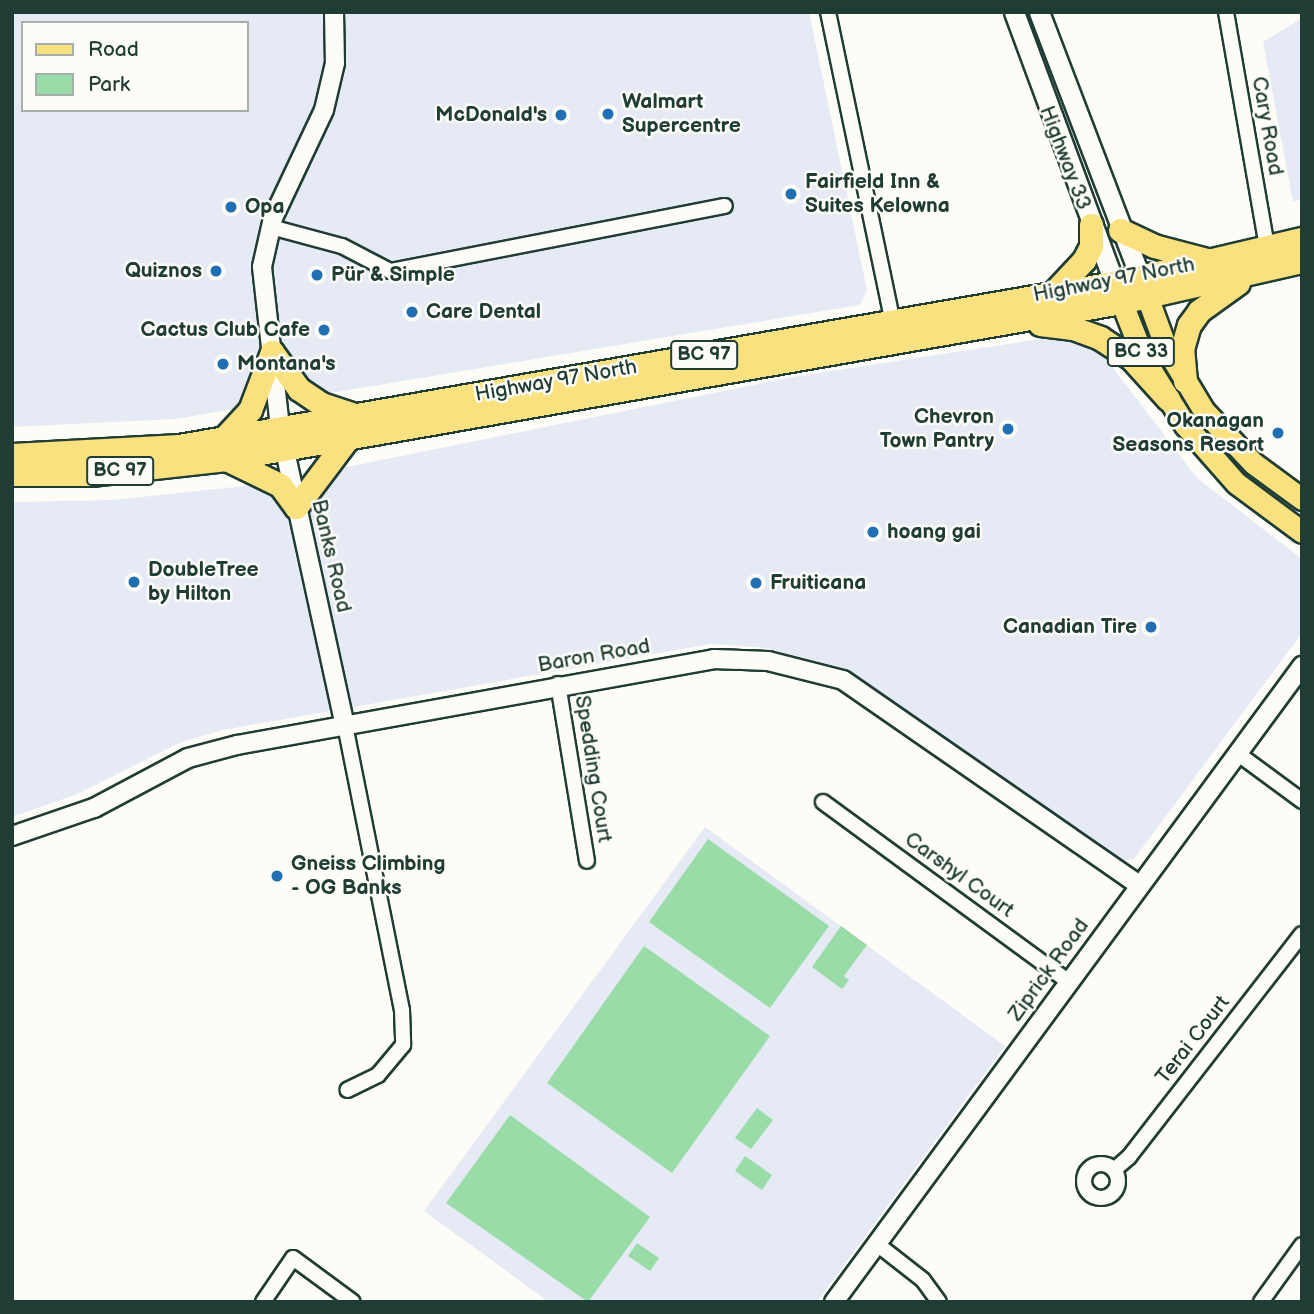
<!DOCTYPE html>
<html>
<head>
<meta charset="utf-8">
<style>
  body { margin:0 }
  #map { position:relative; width:1314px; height:1314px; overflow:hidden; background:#fdfcf7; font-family:"Balsamiq Sans",sans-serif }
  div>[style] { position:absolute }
  .built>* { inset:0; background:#e5eaf5 }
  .green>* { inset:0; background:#99dca7 }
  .roads { filter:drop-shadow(2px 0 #1f3d34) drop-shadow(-2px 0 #1f3d34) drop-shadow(0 2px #1f3d34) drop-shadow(0 -2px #1f3d34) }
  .minor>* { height:14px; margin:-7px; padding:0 7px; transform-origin:7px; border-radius:7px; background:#fdfcf7 }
  .minor>.ring { margin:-7px; padding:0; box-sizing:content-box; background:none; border:14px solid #fdfcf7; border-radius:50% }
  .tertiary>* { height:18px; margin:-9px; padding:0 9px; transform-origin:9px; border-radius:9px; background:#fdfcf7 }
  .secondary>* { height:19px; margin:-9.5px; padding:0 9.5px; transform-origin:9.5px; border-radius:9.5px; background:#fdfcf7 }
  .primary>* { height:21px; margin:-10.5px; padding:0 10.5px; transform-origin:10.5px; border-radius:10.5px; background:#fae180 }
  .trunk>* { height:23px; margin:-11.5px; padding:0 11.5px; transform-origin:11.5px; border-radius:11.5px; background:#fae180 }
  .dots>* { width:19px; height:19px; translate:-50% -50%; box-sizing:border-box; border:4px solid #fdfcf7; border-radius:50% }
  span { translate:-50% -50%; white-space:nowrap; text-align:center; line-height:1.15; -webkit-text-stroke:5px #fdfcf7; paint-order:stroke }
  .shield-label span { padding:2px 5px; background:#fdfcf7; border:2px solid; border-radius:5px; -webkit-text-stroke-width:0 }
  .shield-label { font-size:19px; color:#1f3d34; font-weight:700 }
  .poi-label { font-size:21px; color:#1f3d34; font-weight:700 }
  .left { translate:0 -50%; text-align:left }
  .right { translate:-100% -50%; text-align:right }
  .street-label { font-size:21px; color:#1f3d34 }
  .frame { position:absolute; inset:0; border:14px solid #1f3d34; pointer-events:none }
  .legend { position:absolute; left:21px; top:21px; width:228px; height:91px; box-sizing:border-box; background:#fdfcf7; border:2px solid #a4b0a9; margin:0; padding:9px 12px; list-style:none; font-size:21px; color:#1f3d34 }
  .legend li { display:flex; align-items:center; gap:14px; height:35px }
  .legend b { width:35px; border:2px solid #a4b0a9 }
</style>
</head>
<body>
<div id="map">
  <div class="built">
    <div style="clip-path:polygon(evenodd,12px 12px,809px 12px,867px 290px,860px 305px,175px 419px,12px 427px,12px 12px,23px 23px,247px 23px,247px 110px,23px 110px,23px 23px)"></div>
    <div style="clip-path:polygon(1302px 18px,1302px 199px,1293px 202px,1263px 42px)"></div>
    <div style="clip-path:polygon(1041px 339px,1077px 342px,1104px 356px,1197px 478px,1302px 559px,1302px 633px,1134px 859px,1115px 862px,874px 690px,840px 672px,766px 648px,711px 644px,223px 730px,181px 742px,75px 795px,12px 817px,12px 502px,113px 500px,263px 484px,792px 377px)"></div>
    <div style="clip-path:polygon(705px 827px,1005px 1046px,817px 1302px,549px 1302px,424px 1211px)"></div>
  </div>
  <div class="green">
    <div style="clip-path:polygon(708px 839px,829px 926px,770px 1008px,649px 922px)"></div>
    <div style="clip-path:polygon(841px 926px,867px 945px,844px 976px,849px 980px,842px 989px,812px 967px)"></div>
    <div style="clip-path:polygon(644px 946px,770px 1036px,672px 1173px,547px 1083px)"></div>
    <div style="clip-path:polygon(757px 1108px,773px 1120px,751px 1149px,735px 1138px)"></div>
    <div style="clip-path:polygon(510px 1115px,650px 1217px,588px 1302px,446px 1203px)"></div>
    <div style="clip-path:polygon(745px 1156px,772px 1175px,762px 1190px,735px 1171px)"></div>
    <div style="clip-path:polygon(637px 1243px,659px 1258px,650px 1271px,628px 1256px)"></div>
  </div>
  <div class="roads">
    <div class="minor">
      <div style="left:828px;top:12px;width:318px;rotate:78.2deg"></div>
      <div style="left:1226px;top:12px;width:240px;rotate:80.1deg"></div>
      <div style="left:271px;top:227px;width:73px;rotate:15deg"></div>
      <div style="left:342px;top:246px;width:54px;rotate:27.5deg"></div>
      <div style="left:390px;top:271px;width:341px;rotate:-11deg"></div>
      <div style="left:558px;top:684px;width:179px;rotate:80.7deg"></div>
      <div style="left:345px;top:725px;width:291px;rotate:78.7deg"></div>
      <div style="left:402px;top:1010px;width:35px;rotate:88deg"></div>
      <div style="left:403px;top:1045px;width:39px;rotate:130deg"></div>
      <div style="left:378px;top:1075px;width:34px;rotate:154deg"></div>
      <div style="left:1237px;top:753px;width:81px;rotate:36.4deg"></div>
      <div style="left:823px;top:802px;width:305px;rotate:36.2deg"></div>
      <div class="ring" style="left:1084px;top:1164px;width:20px;height:20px"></div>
      <div style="left:1114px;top:1170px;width:20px;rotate:-41deg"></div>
      <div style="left:1129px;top:1157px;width:282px;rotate:-52.2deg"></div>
      <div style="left:877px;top:1244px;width:58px;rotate:38deg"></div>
      <div style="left:923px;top:1280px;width:27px;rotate:54deg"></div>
      <div style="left:263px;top:1302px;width:53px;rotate:-55.7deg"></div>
      <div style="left:293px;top:1258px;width:74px;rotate:36.3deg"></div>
      <div style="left:1261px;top:1302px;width:70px;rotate:-54.3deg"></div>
    </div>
    <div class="tertiary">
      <div style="left:334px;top:12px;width:51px;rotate:88.9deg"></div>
      <div style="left:335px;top:63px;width:48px;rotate:103.2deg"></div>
      <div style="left:324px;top:110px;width:119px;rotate:115.3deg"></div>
      <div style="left:273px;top:218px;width:50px;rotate:102.7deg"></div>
      <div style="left:262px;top:267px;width:162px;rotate:83.6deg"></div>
      <div style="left:280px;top:428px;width:304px;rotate:77.7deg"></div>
      <div style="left:12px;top:836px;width:87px;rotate:-18.9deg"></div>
      <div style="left:94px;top:808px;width:106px;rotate:-28deg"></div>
      <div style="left:188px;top:758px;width:51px;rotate:-14.9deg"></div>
      <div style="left:237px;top:745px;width:485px;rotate:-10.2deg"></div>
      <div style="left:714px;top:659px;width:54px;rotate:2.1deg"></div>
      <div style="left:768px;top:661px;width:77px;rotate:14.2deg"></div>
      <div style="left:843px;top:680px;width:361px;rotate:34.7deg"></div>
      <div style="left:834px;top:1302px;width:790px;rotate:-53.65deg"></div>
    </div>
    <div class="secondary">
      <div style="left:1014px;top:12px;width:289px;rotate:69.7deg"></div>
      <div style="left:1039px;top:12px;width:284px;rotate:69.1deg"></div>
    </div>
    <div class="primary">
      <div style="left:1141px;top:280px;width:72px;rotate:69.8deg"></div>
      <div style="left:1166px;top:348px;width:74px;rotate:58.9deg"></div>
      <div style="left:1204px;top:411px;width:71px;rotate:46.7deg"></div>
      <div style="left:1253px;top:463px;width:61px;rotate:36.3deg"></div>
      <div style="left:1116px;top:288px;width:76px;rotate:68.5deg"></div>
      <div style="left:1144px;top:359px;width:78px;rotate:58.2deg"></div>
      <div style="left:1185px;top:425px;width:77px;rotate:48.7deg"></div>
      <div style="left:1236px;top:483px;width:82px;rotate:36.6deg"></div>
    </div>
    <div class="trunk">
      <div style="left:1120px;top:230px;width:38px;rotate:25deg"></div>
      <div style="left:1154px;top:246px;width:55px;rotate:14.8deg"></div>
      <div style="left:1054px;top:292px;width:44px;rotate:-46.8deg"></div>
      <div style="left:1084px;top:260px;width:16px;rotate:-63deg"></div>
      <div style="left:1091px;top:246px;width:21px;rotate:-90deg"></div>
      <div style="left:1040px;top:324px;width:33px;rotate:7deg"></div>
      <div style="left:1073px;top:328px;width:29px;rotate:20deg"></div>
      <div style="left:1100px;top:338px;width:37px;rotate:33deg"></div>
      <div style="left:1131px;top:358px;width:55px;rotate:47.9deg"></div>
      <div style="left:272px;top:352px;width:46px;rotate:53.9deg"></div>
      <div style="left:299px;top:389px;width:27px;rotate:34deg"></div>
      <div style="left:321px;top:404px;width:32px;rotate:18deg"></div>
      <div style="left:1185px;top:381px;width:32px;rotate:-95deg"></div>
      <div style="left:1182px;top:349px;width:25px;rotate:-74deg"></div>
      <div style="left:1189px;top:325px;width:17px;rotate:-54deg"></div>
      <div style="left:1199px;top:311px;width:48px;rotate:-35.7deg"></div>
      <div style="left:224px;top:438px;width:38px;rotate:-47deg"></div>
      <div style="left:250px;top:410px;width:62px;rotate:-69.2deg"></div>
      <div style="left:12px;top:455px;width:167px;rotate:-3.1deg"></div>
      <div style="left:179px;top:446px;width:949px;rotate:-9.89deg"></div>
      <div style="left:1114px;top:283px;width:193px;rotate:-13.2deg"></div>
      <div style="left:226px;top:459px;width:60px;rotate:25.7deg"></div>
      <div style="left:280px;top:485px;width:27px;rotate:54deg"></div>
      <div style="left:296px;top:507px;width:86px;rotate:-53deg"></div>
      <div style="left:12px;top:474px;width:79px"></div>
      <div style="left:91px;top:474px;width:136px;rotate:-6.3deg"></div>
      <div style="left:226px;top:459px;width:909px;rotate:-9.95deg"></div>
      <div style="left:1121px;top:302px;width:186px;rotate:-12.8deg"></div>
    </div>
  </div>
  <div class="dots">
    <div style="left:608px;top:114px;background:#1f6fb2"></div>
    <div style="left:561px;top:115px;background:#1f6fb2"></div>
    <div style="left:791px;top:194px;background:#1f6fb2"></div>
    <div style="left:231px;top:207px;background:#1f6fb2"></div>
    <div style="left:216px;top:271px;background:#1f6fb2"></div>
    <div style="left:317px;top:275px;background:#1f6fb2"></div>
    <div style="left:412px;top:312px;background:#1f6fb2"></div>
    <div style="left:324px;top:330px;background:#1f6fb2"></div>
    <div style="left:223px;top:364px;background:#1f6fb2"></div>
    <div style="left:1008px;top:429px;background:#1f6fb2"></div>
    <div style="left:1278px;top:433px;background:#1f6fb2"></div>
    <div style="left:873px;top:532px;background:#1f6fb2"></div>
    <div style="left:134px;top:582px;background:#1f6fb2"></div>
    <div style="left:756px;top:583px;background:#1f6fb2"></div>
    <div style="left:1151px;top:627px;background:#1f6fb2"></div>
    <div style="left:277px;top:876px;background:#1f6fb2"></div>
  </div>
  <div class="shield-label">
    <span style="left:1141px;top:352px">BC 33</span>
    <span style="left:704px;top:355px">BC 97</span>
    <span style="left:120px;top:471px">BC 97</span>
  </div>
  <div class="poi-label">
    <span class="left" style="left:622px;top:114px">Walmart<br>Supercentre</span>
    <span class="right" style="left:547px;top:115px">McDonald's</span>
    <span class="left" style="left:805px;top:194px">Fairfield Inn &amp;<br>Suites Kelowna</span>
    <span class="left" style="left:245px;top:207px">Opa</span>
    <span class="right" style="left:202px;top:271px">Quiznos</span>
    <span class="left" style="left:331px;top:275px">Pür &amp; Simple</span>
    <span class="left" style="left:426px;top:312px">Care Dental</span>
    <span class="right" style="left:310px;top:330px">Cactus Club Cafe</span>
    <span class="left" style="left:237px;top:364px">Montana's</span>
    <span class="right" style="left:994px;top:429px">Chevron<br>Town Pantry</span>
    <span class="right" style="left:1264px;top:433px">Okanagan<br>Seasons Resort</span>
    <span class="left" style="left:887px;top:532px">hoang gai</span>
    <span class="left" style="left:148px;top:582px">DoubleTree<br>by Hilton</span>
    <span class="left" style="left:770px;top:583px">Fruiticana</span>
    <span class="right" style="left:1137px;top:627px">Canadian Tire</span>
    <span class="left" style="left:291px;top:876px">Gneiss Climbing<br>- OG Banks</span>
  </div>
  <div class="street-label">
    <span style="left:1267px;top:126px;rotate:80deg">Cary Road</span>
    <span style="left:1065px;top:158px;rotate:69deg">Highway 33</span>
    <span style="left:1114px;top:280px;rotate:-11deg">Highway 97 North</span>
    <span style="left:556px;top:381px;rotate:-10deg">Highway 97 North</span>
    <span style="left:331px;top:556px;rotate:77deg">Banks Road</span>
    <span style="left:594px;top:656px;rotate:-10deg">Baron Road</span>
    <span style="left:593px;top:769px;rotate:81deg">Spedding Court</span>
    <span style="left:959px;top:875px;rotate:36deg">Carshyl Court</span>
    <span style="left:1049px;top:970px;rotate:-54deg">Ziprick Road</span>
    <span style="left:1193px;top:1040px;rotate:-52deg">Terai Court</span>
  </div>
  <div class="frame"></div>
  <ul class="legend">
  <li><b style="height:9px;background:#fae180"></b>Road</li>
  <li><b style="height:19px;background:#99dca7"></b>Park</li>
  </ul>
</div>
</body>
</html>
